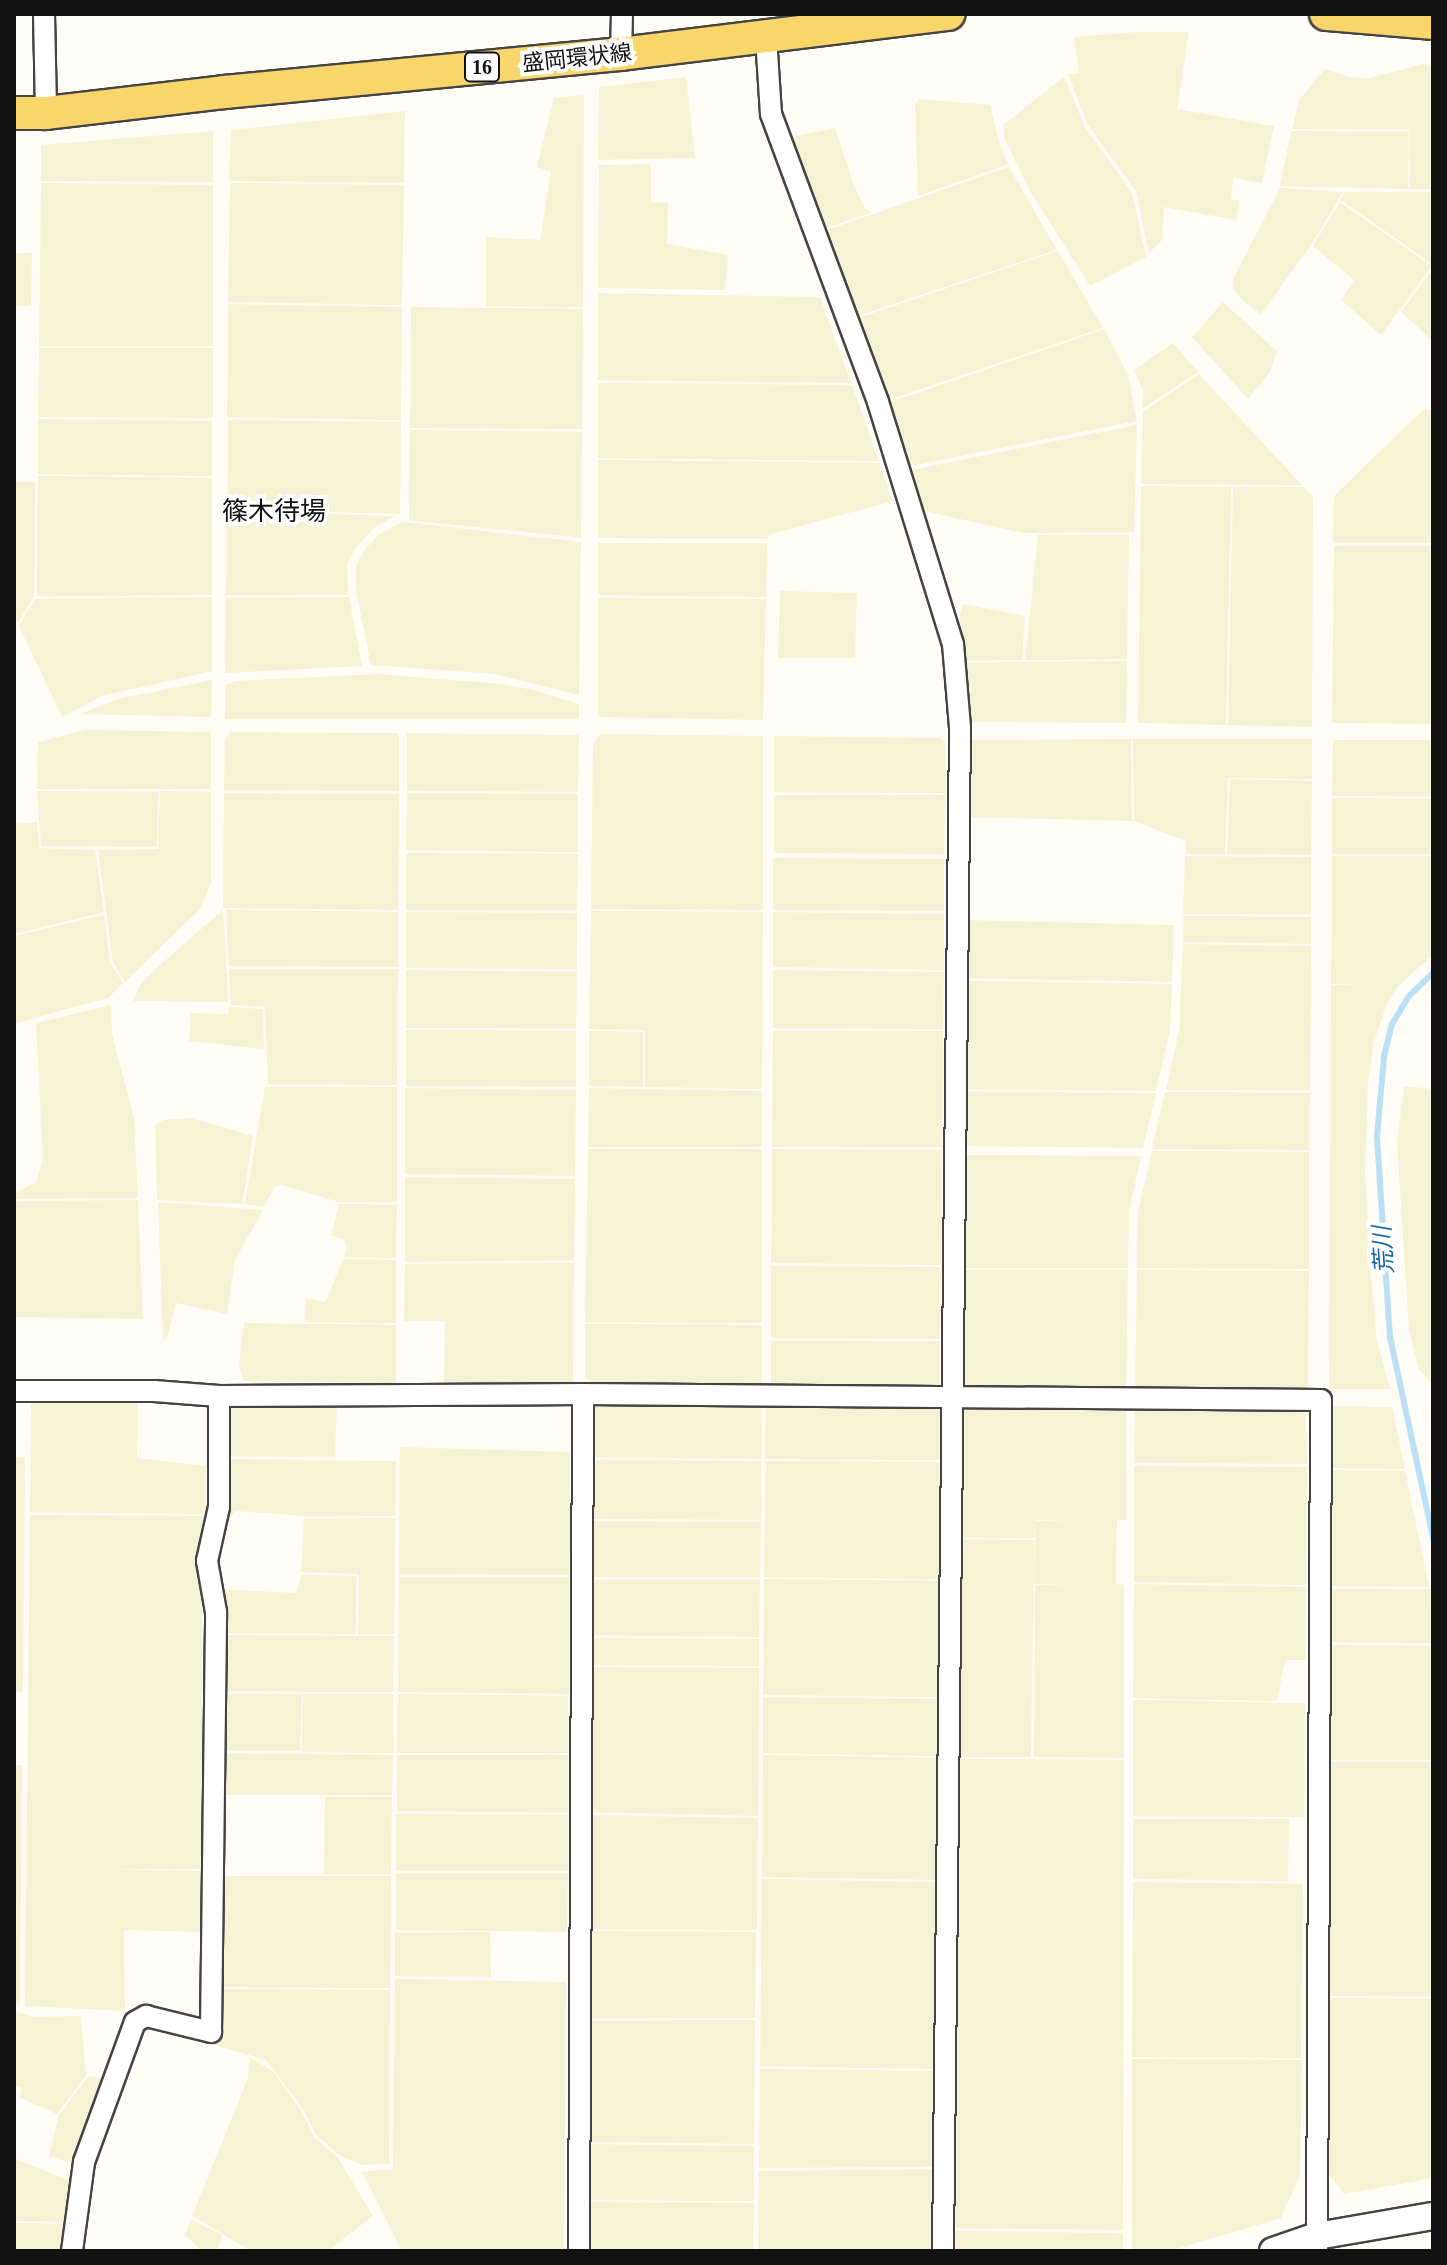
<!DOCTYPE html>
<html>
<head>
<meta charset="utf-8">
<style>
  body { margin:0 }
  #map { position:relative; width:1447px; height:2265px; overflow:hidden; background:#fffdf5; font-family:"Times New Roman","Noto Sans JP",serif }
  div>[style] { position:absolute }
  .farmland>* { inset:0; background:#f6f3d4 }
  .stream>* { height:6px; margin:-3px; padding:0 3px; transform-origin:3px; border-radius:3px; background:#b9e0f7 }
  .roads { filter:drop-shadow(2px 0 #444) drop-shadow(-2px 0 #444) drop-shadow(0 2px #444) drop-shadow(0 -2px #444) }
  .minor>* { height:20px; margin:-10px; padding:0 10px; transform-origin:10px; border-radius:10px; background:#fff }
  .tertiary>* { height:26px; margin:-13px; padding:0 13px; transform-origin:13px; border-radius:13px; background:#fff }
  .primary>* { height:32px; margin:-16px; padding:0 16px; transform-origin:16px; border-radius:16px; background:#f9d66b }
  span { translate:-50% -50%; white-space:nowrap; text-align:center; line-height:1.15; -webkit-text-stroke:8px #fff; paint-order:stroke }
  .shield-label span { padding:2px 6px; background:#fff; border:2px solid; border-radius:6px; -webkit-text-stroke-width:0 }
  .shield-label { font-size:20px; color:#111; font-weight:700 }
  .street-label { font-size:22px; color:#111 }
  .water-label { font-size:24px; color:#1768a6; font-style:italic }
  .quarter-label { font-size:26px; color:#111 }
  .frame { position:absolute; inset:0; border:16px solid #111; pointer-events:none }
</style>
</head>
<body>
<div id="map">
  <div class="farmland">
    <div style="clip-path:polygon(1137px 32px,1189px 32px,1177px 109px,1274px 126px,1262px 183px,1234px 178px,1230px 199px,1240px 201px,1236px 220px,1164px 207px,1162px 240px,1149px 253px,1136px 191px,1088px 125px,1068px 74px,1079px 73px,1074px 37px)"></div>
    <div style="clip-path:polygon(1423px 64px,1433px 65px,1433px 189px,1410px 189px,1410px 129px,1292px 129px,1299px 100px,1325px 69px,1349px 77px,1369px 78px)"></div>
    <div style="clip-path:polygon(686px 77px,695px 158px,598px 160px,599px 87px)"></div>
    <div style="clip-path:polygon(1064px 77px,1085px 127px,1132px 193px,1146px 257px,1090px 286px,1030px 191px,1005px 140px,1003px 125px)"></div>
    <div style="clip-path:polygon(584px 95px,583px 307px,486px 306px,486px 237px,540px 240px,551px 172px,537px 167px,554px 98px)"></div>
    <div style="clip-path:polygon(919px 99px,990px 105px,999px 142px,1008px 164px,918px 196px,915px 104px)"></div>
    <div style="clip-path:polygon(405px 111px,404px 183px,229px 181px,231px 130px)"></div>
    <div style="clip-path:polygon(835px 128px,854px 185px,865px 209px,873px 212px,820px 230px,787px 138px)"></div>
    <div style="clip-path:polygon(213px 131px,213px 182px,41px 181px,41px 145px)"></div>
    <div style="clip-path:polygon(1291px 131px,1409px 132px,1408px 189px,1280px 186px)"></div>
    <div style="clip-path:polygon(651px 164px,651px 202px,668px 203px,667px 244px,728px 255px,725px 290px,598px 288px,599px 165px)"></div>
    <div style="clip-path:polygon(1009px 167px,1057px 250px,851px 318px,821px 232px)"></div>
    <div style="clip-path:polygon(41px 183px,213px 185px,213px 346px,39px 346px)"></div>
    <div style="clip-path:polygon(230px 183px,404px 185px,402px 305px,228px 302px)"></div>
    <div style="clip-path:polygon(1280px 188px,1343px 192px,1311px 245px,1261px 314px,1243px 301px,1234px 289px,1233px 279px)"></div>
    <div style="clip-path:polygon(1345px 192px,1433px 192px,1433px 265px,1341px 200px)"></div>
    <div style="clip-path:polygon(1340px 202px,1432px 266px,1381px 335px,1341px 300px,1354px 280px,1313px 246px)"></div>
    <div style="clip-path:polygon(1058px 251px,1103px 328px,882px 402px,852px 320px)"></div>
    <div style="clip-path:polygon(14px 253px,32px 253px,31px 306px,14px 306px)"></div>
    <div style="clip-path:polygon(1433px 268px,1433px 341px,1401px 312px)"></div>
    <div style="clip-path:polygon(598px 293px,820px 297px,851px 383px,598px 380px)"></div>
    <div style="clip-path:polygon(1223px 302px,1277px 351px,1270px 372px,1248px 399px,1192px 337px)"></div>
    <div style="clip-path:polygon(228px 304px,402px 307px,401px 420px,227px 417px)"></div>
    <div style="clip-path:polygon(411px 307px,583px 309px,582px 429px,410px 428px)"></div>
    <div style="clip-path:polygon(1104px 329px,1128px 375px,1137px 421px,905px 467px,882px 405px)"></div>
    <div style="clip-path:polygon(1173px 343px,1198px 372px,1142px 409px,1143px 390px,1134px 370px)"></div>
    <div style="clip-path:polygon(39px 348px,213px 348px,213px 418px,38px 417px)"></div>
    <div style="clip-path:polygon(1199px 374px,1302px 485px,1141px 484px,1143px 412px)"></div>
    <div style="clip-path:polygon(598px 383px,852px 385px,879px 461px,598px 458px)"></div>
    <div style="clip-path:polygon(1424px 409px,1433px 410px,1433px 543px,1333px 543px,1334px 496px)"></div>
    <div style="clip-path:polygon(38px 419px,212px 421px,212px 476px,38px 474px)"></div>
    <div style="clip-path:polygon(228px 420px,401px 422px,400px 514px,227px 509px)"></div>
    <div style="clip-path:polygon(1137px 425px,1134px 532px,1023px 533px,920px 510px,906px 471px)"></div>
    <div style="clip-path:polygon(410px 430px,582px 432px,581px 538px,409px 520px)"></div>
    <div style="clip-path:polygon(598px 460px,879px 463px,893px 501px,771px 534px,767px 539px,598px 538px)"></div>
    <div style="clip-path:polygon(38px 476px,212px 478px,212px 595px,37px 596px)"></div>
    <div style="clip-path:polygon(14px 482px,35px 482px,34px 596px,18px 623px,14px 615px)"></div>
    <div style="clip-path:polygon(1141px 486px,1231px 487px,1226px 725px,1138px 723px)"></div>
    <div style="clip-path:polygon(1233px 487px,1304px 487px,1313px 497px,1312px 727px,1228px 725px)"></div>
    <div style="clip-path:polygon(227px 511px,395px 516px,375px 527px,356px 547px,347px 564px,348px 595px,226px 595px)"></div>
    <div style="clip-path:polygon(403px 522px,581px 542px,579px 695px,495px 674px,371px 665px,356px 590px,356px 567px,363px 552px,379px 534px)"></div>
    <div style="clip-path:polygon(1038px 535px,1129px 535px,1127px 659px,1025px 660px)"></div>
    <div style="clip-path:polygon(598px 543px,767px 543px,766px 597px,598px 595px)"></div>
    <div style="clip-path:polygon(1334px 546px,1433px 546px,1433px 724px,1332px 723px)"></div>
    <div style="clip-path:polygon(780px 591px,857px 593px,855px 658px,778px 658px)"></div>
    <div style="clip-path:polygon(212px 597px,212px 671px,102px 696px,62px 717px,19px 626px,35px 599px)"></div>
    <div style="clip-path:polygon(349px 597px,362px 666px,225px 673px,226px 598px)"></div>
    <div style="clip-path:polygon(598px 598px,766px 599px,763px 720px,598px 717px)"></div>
    <div style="clip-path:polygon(963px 604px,1025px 616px,1022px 660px,957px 660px,953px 639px)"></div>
    <div style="clip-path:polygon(1127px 661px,1126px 723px,966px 722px,957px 663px)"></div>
    <div style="clip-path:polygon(378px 674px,501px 684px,534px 690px,579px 704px,579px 719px,225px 719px,225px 685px,235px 681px)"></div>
    <div style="clip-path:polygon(212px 680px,211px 717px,79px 714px,118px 699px)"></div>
    <div style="clip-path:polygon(85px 730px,211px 732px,211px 789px,37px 789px,38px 742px)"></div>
    <div style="clip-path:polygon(231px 732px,399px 733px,399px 791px,224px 790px,225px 739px)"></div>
    <div style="clip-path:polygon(407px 733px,579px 735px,578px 792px,407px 791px)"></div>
    <div style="clip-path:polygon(600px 734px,763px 736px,763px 910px,591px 909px,593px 744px)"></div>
    <div style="clip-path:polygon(774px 736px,940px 738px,945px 742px,945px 793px,774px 792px)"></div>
    <div style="clip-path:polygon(1131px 739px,1132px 821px,963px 817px,964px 740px)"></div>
    <div style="clip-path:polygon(1133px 739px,1312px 739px,1312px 779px,1228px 778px,1225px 854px,1186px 854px,1186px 841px,1134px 821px)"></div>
    <div style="clip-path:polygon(1333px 740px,1433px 740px,1433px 796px,1332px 796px)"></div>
    <div style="clip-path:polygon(1230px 779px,1312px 781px,1311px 855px,1227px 854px)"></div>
    <div style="clip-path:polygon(37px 791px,158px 792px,157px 847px,41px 846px)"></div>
    <div style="clip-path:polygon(160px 791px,211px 792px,211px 883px,200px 909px,125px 982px,113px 962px,98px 850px,158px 849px)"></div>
    <div style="clip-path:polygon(224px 793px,399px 794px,398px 910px,223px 908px)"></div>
    <div style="clip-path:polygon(407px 793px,578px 794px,578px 852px,406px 850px)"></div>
    <div style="clip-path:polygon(774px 795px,945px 795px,944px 854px,774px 853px)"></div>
    <div style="clip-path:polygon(1332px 798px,1433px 799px,1433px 854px,1332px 854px)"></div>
    <div style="clip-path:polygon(37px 822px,39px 848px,95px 850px,104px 912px,14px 934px,14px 824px)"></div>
    <div style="clip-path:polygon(406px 853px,578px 854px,577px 910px,406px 910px)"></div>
    <div style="clip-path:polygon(1185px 856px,1311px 857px,1311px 914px,1183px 914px)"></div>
    <div style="clip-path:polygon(1332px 856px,1433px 856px,1433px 955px,1398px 986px,1386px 1006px,1374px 1042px,1368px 1083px,1365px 1172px,1371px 1276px,1377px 1340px,1390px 1389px,1329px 1389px,1331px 985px,1365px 985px,1331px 984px)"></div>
    <div style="clip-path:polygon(773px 858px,944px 859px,944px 911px,773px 910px)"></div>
    <div style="clip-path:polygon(223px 910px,228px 1002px,133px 1001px,141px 984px,161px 964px)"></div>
    <div style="clip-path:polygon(226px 910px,398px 912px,398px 967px,229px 966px)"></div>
    <div style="clip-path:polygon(591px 911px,763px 912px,762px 1089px,645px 1087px,645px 1030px,589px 1029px)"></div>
    <div style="clip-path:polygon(406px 912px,577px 913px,577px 969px,406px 968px)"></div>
    <div style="clip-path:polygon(773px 912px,944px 914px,944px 970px,773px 967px)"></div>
    <div style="clip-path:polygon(104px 915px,110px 963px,123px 983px,108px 998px,16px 1023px,14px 936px)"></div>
    <div style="clip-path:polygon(1184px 916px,1311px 917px,1311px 944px,1183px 942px)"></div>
    <div style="clip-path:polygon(962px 920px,1174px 925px,1172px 982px,961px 978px)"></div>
    <div style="clip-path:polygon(1183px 944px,1311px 946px,1310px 1090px,1166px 1090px,1179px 1031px)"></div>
    <div style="clip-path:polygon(229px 969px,398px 969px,397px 1085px,268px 1084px,265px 1007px,231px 1005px)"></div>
    <div style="clip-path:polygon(406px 970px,577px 972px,576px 1028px,406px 1028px)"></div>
    <div style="clip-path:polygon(773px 970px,944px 972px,943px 1029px,773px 1028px)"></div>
    <div style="clip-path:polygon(961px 981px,1172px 984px,1170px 1030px,1156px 1091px,960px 1089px)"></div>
    <div style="clip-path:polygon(111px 1005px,112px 1034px,134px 1118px,138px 1198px,14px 1199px,17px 1192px,36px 1182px,43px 1158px,36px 1023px)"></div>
    <div style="clip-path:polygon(229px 1007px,263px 1009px,264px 1049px,189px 1041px,191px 1013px,228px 1014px)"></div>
    <div style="clip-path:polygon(406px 1030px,576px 1031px,576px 1087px,406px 1086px)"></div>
    <div style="clip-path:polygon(589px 1031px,643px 1032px,643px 1087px,589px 1086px)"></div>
    <div style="clip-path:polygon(773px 1031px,943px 1031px,942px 1147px,772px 1147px)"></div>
    <div style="clip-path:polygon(1404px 1086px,1433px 1089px,1433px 1385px,1419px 1370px,1409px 1329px,1397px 1143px)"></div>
    <div style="clip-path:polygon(265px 1087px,397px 1087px,397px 1202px,339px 1202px,281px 1185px,274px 1188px,264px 1207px,245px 1204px)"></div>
    <div style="clip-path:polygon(405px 1088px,576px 1090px,575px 1176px,405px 1174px)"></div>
    <div style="clip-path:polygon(589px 1088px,762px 1091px,762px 1147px,588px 1147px)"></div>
    <div style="clip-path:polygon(960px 1092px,1156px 1093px,1143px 1148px,959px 1146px)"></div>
    <div style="clip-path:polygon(1165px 1092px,1310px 1093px,1309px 1150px,1152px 1149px)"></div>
    <div style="clip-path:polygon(190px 1118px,253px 1136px,242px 1204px,157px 1200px,155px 1125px,163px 1120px)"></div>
    <div style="clip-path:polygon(588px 1149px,762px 1149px,762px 1323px,585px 1322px)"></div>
    <div style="clip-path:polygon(772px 1149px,942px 1150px,941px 1265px,771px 1263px)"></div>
    <div style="clip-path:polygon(1152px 1151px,1309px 1152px,1309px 1269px,1137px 1268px,1138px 1212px)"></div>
    <div style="clip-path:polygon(959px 1155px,1141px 1156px,1129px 1211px,1128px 1268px,957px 1268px)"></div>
    <div style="clip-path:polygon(405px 1177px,575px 1179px,574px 1260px,405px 1262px)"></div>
    <div style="clip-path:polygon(138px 1200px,143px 1319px,15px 1317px,14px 1201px)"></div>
    <div style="clip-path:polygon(158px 1202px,263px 1210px,235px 1260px,227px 1314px,176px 1303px,168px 1335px,163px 1342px)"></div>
    <div style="clip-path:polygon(339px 1204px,397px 1205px,396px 1258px,344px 1257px,347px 1248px,344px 1240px,331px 1235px)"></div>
    <div style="clip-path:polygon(343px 1259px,396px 1260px,396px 1323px,305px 1322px,306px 1298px,326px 1302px)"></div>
    <div style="clip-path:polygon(574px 1263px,573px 1386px,444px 1384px,445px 1321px,404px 1321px,405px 1264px)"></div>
    <div style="clip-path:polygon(771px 1266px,941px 1267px,940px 1339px,771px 1338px)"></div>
    <div style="clip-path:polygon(958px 1270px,1128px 1270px,1126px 1389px,961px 1387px)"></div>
    <div style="clip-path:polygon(1137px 1270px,1309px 1271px,1308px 1388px,1303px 1392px,1135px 1390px)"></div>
    <div style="clip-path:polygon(244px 1323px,396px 1325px,396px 1383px,244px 1381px,239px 1365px)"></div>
    <div style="clip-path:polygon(585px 1324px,762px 1325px,762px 1385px,594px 1383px,585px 1378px)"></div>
    <div style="clip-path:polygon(771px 1341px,940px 1341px,940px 1386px,771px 1385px)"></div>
    <div style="clip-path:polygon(31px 1394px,138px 1397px,137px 1458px,206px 1466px,206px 1514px,30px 1512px)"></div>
    <div style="clip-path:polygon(337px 1400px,335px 1457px,221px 1456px,222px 1404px)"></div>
    <div style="clip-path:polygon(762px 1402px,761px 1459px,590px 1457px,591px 1407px,595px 1403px)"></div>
    <div style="clip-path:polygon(766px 1402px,929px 1403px,941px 1412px,941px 1460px,765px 1459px)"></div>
    <div style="clip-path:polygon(1126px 1405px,1126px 1520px,1117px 1520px,1116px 1584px,1124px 1585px,1124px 1758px,1034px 1757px,1035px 1585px,1074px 1584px,1034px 1584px,1035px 1521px,1074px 1520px,1035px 1520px,1034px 1538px,957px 1538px,959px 1411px,963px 1406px)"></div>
    <div style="clip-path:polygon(1135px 1405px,1305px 1408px,1307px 1464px,1134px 1463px)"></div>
    <div style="clip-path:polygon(1332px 1406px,1392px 1407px,1405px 1469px,1323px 1468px,1323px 1416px)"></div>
    <div style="clip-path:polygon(400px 1447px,570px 1452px,569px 1575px,399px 1574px)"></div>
    <div style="clip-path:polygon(14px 1457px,25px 1457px,23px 1692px,14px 1692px)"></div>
    <div style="clip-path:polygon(221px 1459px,396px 1461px,395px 1516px,304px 1516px,236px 1511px,221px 1529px)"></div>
    <div style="clip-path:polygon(590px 1460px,761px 1461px,761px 1520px,589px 1519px)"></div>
    <div style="clip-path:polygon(766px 1461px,941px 1462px,940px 1579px,764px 1577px)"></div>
    <div style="clip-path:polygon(1134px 1466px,1307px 1467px,1306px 1585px,1134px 1582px)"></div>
    <div style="clip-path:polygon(1323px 1470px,1405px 1471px,1429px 1587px,1323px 1586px)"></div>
    <div style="clip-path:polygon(30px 1515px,205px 1516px,198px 1563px,202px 1614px,202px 1869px,99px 1869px,202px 1871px,201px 1932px,124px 1930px,125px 2011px,25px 2006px)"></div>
    <div style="clip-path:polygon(395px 1518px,394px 1634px,358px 1634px,359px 1574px,301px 1572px,304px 1519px)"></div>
    <div style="clip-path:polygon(589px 1521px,761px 1522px,760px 1577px,589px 1577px)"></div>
    <div style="clip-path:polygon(957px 1539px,1034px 1540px,1031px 1757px,955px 1757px)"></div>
    <div style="clip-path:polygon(301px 1575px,356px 1576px,356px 1634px,219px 1633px,215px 1589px,297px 1593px)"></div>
    <div style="clip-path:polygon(399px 1577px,569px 1577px,569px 1694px,398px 1692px)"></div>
    <div style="clip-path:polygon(764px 1579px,940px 1581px,938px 1697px,763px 1695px)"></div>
    <div style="clip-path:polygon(589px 1580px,760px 1580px,759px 1637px,588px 1635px)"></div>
    <div style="clip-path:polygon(1134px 1584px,1306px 1587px,1305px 1660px,1285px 1660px,1277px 1701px,1133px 1698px)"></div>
    <div style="clip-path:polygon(1323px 1589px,1430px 1589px,1433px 1643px,1323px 1642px)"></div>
    <div style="clip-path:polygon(219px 1635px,394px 1636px,393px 1692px,218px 1691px)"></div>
    <div style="clip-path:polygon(588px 1638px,759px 1639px,759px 1666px,588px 1665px)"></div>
    <div style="clip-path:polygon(1323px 1645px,1433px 1646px,1433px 1760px,1324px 1760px)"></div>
    <div style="clip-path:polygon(588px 1667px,759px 1668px,758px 1816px,587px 1812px)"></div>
    <div style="clip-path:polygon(218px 1694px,302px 1694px,300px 1751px,218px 1751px)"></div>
    <div style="clip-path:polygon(303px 1694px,393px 1694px,393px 1753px,302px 1752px)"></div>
    <div style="clip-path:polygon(398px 1694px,568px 1696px,568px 1753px,397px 1753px)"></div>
    <div style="clip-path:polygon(763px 1697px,938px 1699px,938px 1756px,763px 1753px)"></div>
    <div style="clip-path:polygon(1133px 1700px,1305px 1703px,1304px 1817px,1133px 1816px)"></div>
    <div style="clip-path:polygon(217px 1753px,393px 1755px,392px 1795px,217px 1795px)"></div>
    <div style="clip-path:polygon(397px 1755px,568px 1755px,568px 1812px,397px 1811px)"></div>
    <div style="clip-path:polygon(763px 1755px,938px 1758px,936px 1880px,762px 1877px)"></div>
    <div style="clip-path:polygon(955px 1759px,1124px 1760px,1123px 2230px,951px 2228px)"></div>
    <div style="clip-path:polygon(1323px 1762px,1433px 1762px,1433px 1996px,1324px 1996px)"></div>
    <div style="clip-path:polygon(14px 1765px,22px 1765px,20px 2005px,14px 2003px)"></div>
    <div style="clip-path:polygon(325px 1797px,392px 1797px,391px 1874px,324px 1874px)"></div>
    <div style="clip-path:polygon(396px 1814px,568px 1815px,568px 1871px,396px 1871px)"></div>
    <div style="clip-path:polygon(587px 1815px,758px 1818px,757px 1930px,586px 1929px)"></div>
    <div style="clip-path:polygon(1133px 1819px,1289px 1819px,1288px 1881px,1133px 1879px)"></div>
    <div style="clip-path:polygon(396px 1873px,568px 1873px,567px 1932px,396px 1930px)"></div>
    <div style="clip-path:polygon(216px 1876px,391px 1876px,390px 1988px,215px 1987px)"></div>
    <div style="clip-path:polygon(762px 1879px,936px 1882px,934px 2069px,760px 2066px)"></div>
    <div style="clip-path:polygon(1133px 1882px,1303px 1884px,1301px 2058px,1132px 2057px)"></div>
    <div style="clip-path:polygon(586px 1931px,756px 1932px,755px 2018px,585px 2018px)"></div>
    <div style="clip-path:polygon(490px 1932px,491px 1977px,395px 1976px,395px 1933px)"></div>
    <div style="clip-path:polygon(395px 1979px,566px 1982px,564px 2251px,402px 2251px,362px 2172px,393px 2169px)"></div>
    <div style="clip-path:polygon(215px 1989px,390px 1990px,389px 2164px,363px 2165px,339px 2155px,316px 2135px,304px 2111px,266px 2060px,214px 2045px)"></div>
    <div style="clip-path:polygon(1324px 1998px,1433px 1999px,1433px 2178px,1344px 2194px,1324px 2168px)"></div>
    <div style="clip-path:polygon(14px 2011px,35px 2017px,81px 2016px,86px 2075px,57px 2114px,20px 2098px,22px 2088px,14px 2085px)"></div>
    <div style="clip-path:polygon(755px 2020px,754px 2144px,584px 2142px,585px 2021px)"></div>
    <div style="clip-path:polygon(250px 2057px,274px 2072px,302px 2112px,314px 2137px,338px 2158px,373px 2216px,327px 2251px,251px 2251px,192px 2216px,248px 2078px)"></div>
    <div style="clip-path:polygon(1132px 2059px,1302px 2060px,1300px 2175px,1281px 2218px,1169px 2251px,1132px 2251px)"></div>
    <div style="clip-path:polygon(760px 2069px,934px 2071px,933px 2167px,759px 2168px)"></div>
    <div style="clip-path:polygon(89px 2076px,107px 2079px,78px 2164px,49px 2157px,59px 2115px)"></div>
    <div style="clip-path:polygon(584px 2144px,754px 2146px,754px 2201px,584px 2200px)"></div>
    <div style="clip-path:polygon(14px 2158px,74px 2183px,69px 2222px,14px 2221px)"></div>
    <div style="clip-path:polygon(933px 2169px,932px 2251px,758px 2251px,759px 2171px)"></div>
    <div style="clip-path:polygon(584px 2202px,754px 2203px,753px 2251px,583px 2251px)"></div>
    <div style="clip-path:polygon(191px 2219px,222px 2235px,217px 2251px,202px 2251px,185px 2235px)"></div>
    <div style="clip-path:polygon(14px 2223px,68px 2224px,64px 2251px,14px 2251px)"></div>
    <div style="clip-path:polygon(951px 2231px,1123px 2233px,1123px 2251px,951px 2251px)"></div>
  </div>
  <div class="stream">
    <div style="left:1433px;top:973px;width:33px;rotate:136deg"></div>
    <div style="left:1409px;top:996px;width:33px;rotate:121deg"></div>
    <div style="left:1392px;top:1024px;width:34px;rotate:104deg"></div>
    <div style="left:1384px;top:1057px;width:80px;rotate:95deg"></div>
    <div style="left:1377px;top:1137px;width:200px;rotate:86.3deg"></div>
    <div style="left:1390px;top:1337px;width:206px;rotate:77.9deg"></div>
  </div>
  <div class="roads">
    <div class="minor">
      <div style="left:44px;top:14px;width:99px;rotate:88.8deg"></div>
      <div style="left:766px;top:37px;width:77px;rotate:86.3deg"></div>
      <div style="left:771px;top:114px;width:307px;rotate:69.6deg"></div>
      <div style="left:878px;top:402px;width:253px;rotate:72.8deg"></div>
      <div style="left:953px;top:644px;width:84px;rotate:85.2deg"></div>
      <div style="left:960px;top:728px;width:1523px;rotate:90.64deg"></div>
      <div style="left:621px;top:54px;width:40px;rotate:-88.6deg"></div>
      <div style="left:14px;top:1391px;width:140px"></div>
      <div style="left:154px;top:1391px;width:65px;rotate:4.4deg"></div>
      <div style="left:219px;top:1396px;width:364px;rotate:-0.3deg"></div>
      <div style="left:583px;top:1394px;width:738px;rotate:0.47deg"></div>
      <div style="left:1321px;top:1400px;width:851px;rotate:90.27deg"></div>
      <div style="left:72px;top:2251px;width:90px;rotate:-82.3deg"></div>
      <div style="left:84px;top:2162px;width:149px;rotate:-70deg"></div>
      <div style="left:135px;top:2022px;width:13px;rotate:-29deg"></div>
      <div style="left:146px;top:2016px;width:67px;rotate:13.8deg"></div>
      <div style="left:211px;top:2032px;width:420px;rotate:-89.3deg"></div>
      <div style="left:216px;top:1612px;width:52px;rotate:-100deg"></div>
      <div style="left:207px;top:1561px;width:55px;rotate:-77.5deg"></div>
      <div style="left:219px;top:1507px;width:111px;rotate:-90deg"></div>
      <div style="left:579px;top:2251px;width:857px;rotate:-89.73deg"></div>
    </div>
    <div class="tertiary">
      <div style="left:1273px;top:2251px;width:46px;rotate:-18.8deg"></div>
      <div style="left:1317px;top:2236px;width:118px;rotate:-9.8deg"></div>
    </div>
    <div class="primary">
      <div style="left:1326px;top:14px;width:107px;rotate:4.8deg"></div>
      <div style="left:14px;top:113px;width:32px"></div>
      <div style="left:46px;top:113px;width:180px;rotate:-6.7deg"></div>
      <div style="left:225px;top:92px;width:398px;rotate:-5.5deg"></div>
      <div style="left:621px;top:54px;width:330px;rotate:-7deg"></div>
    </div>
  </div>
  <div class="shield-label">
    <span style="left:482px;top:67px">16</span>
  </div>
  <div class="street-label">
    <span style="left:577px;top:58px;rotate:-6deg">盛岡環状線</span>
  </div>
  <div class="water-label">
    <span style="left:1384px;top:1250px;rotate:-94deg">荒川</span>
  </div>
  <div class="quarter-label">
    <span style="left:274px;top:512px">篠木待場</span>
  </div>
  <div class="frame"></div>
</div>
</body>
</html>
